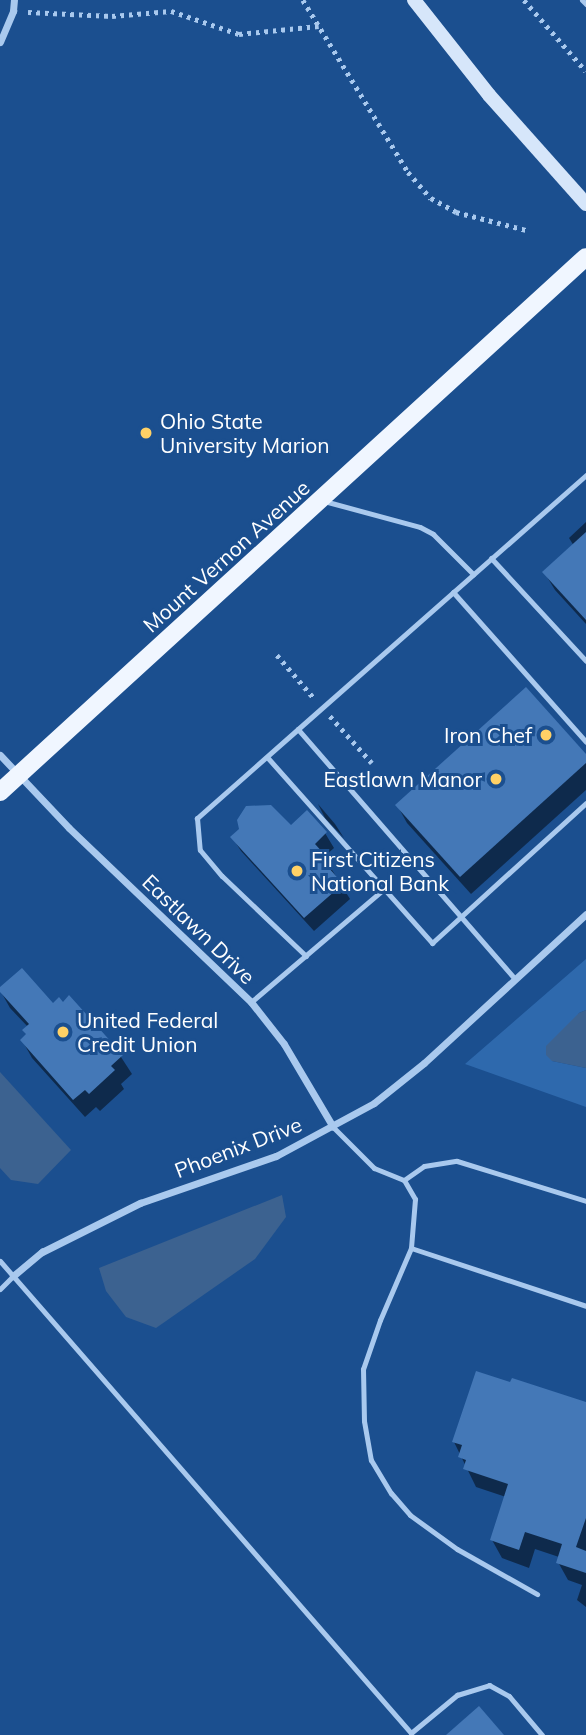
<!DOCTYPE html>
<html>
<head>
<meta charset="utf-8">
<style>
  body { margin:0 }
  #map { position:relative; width:586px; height:1735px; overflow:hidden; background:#1b4f8f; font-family:Mulish,sans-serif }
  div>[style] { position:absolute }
  .green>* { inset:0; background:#2e69ad }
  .water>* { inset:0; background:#3c6290 }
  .shadow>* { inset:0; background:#0007 }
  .building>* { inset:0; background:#4478b7 }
  .path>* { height:4.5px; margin-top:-2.25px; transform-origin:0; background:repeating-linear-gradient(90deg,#a9c9ee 0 3.5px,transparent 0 8.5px) }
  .lane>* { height:5px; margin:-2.5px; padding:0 2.5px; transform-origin:2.5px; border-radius:2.5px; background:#a9c9ee }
  .street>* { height:7px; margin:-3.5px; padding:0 3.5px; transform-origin:3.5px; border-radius:3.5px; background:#a9c9ee }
  .secondary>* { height:14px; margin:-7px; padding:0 7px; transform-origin:7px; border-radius:7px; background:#d6e6fa }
  .primary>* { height:18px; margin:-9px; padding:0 9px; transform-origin:9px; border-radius:9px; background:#f0f6ff }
  .dots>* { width:19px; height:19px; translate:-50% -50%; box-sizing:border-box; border:4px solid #1b4f8f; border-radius:50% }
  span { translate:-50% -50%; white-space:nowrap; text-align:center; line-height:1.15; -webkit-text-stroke:6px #1b4f8f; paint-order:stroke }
  .poi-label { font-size:21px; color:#fff }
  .left { translate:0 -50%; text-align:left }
  .right { translate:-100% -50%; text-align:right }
  .street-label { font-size:21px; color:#fff }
</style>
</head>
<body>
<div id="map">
  <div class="green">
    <div style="clip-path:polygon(586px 959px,586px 1010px,579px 1013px,552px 1061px,586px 1068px,586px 1107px,465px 1064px)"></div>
  </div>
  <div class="water">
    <div style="clip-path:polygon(586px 1010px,586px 1068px,552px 1061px,546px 1055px,546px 1046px,579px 1013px)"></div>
    <div style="clip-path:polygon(0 1072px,71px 1150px,38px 1184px,11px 1180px,0 1168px)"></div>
    <div style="clip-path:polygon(282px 1195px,286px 1217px,255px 1259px,156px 1328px,126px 1317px,106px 1291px,99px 1268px)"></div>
  </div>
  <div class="shadow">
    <div style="clip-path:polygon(586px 522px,586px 624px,555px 590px,544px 572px,574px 546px,569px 538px)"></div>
    <div style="clip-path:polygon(586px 756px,586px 790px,471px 894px,407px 823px,397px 805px)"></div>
    <div style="clip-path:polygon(318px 804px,335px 824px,344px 838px,325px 818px)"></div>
    <div style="clip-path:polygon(247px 808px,291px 828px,325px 833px,334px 848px,324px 857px,350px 899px,314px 931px,241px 851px,232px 837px,241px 830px,238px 820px)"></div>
    <div style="clip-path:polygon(0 990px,53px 1005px,62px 1004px,69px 998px,121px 1057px,132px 1074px,121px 1084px,124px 1089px,100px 1111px,96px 1107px,85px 1117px,32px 1058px,22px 1040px,28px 1035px,28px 1027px,10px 1008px)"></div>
    <div style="clip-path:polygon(586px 1404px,586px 1607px,577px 1600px,582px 1585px,568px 1580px,558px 1562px,559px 1557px,535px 1549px,529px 1568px,502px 1558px,492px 1540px,506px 1497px,476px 1487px,454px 1442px)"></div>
  </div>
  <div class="building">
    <div style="clip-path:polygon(586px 532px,586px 620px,542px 572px)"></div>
    <div style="clip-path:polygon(526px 687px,586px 754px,586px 763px,460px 877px,395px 805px)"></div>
    <div style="clip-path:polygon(271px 805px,291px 825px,307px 810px,327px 832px,315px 844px,325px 855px,321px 859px,343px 884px,304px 918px,230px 837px,239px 829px,237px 820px,246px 806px)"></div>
    <div style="clip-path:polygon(22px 968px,53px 1003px,59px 997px,63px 1002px,69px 995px,123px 1055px,111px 1066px,115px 1070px,89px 1094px,85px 1090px,73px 1100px,20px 1040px,26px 1034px,22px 1030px,29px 1024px,0 992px,0 987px)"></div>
    <div style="clip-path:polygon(476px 1371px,510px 1382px,512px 1378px,586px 1402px,586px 1518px,576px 1547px,586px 1551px,586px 1573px,556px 1563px,562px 1544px,525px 1532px,519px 1550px,490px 1540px,508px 1484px,463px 1469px,466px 1460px,458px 1457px,462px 1445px,452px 1442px)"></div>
    <div style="clip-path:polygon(479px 1706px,504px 1735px,446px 1735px)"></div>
  </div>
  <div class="path">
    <div style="left:303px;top:0;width:202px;rotate:58.6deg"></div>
    <div style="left:408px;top:172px;width:35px;rotate:49deg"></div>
    <div style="left:431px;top:198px;width:29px;rotate:29deg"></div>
    <div style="left:456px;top:212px;width:76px;rotate:14.4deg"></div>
    <div style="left:524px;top:0;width:94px;rotate:48.9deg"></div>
    <div style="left:28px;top:12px;width:84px;rotate:2.7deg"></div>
    <div style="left:112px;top:16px;width:59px;rotate:-4.8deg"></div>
    <div style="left:171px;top:11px;width:72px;rotate:18.7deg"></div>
    <div style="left:239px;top:34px;width:80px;rotate:-5.7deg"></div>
    <div style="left:277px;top:655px;width:55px;rotate:49.4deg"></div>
    <div style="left:330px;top:716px;width:63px;rotate:48.2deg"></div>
  </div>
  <div class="lane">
    <div style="left:582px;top:0;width:6px;rotate:45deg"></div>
    <div style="left:324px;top:501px;width:99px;rotate:15.2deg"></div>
    <div style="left:420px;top:527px;width:15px;rotate:28deg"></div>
    <div style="left:433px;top:534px;width:57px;rotate:45deg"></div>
    <div style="left:491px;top:558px;width:140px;rotate:47.3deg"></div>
    <div style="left:453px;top:592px;width:200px;rotate:48.4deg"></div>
    <div style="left:298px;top:729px;width:135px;rotate:138.6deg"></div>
    <div style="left:197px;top:818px;width:32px;rotate:85deg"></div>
    <div style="left:200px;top:850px;width:34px;rotate:50deg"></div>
    <div style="left:222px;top:876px;width:116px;rotate:43.6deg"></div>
    <div style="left:267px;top:757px;width:249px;rotate:48.4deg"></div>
    <div style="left:432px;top:943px;width:208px;rotate:-42.3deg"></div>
    <div style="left:515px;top:979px;width:331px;rotate:-131deg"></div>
    <div style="left:298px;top:729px;width:384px;rotate:-41.4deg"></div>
    <div style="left:251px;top:1002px;width:175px;rotate:-40.4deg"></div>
    <div style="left:333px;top:1127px;width:58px;rotate:45deg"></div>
    <div style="left:374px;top:1168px;width:32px;rotate:22deg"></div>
    <div style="left:404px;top:1180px;width:22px;rotate:60deg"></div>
    <div style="left:415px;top:1199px;width:49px;rotate:94.7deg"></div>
    <div style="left:411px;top:1248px;width:78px;rotate:113.3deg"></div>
    <div style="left:380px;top:1320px;width:52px;rotate:109.1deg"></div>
    <div style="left:363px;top:1369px;width:52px;rotate:88.9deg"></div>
    <div style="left:364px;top:1421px;width:40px;rotate:80deg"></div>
    <div style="left:371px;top:1460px;width:39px;rotate:59deg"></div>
    <div style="left:391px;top:1493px;width:29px;rotate:49deg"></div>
    <div style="left:410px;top:1515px;width:58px;rotate:35.9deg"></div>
    <div style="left:457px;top:1549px;width:92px;rotate:29.4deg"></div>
    <div style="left:404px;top:1180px;width:24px;rotate:-35deg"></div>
    <div style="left:424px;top:1166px;width:33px;rotate:-9deg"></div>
    <div style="left:457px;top:1161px;width:135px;rotate:17.2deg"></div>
    <div style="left:411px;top:1248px;width:184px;rotate:18.3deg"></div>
    <div style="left:0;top:1261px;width:626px;rotate:48.95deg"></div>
    <div style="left:0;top:1289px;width:18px;rotate:-45deg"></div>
    <div style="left:411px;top:1733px;width:60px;rotate:-39.6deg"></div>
    <div style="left:457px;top:1695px;width:34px;rotate:-17deg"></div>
    <div style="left:489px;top:1685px;width:23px;rotate:29deg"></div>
    <div style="left:509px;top:1696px;width:51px;rotate:49.8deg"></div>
  </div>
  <div class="street">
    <div style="left:0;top:42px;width:34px;rotate:-67deg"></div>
    <div style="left:13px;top:11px;width:11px;rotate:-85deg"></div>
    <div style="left:0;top:755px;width:100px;rotate:46.6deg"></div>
    <div style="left:69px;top:828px;width:252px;rotate:43.7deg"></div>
    <div style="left:251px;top:1002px;width:53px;rotate:51.8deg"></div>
    <div style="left:284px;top:1044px;width:96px;rotate:59.4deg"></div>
    <div style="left:13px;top:1276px;width:38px;rotate:-40deg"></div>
    <div style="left:42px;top:1252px;width:110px;rotate:-26.6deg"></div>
    <div style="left:140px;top:1203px;width:144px;rotate:-19.1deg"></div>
    <div style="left:276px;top:1156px;width:111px;rotate:-28.4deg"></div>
    <div style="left:374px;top:1103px;width:64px;rotate:-38.7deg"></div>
    <div style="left:424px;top:1063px;width:220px;rotate:-42.6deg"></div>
  </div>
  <div class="secondary">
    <div style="left:414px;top:0;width:121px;rotate:51.7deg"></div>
    <div style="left:489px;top:95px;width:146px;rotate:48.3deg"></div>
  </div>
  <div class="primary">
    <div style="left:0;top:792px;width:793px;rotate:-42.4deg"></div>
  </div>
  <div class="dots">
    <div style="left:146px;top:433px;background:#ffd166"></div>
    <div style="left:546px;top:735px;background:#ffd166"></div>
    <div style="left:496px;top:779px;background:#ffd166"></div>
    <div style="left:297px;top:871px;background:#ffd166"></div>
    <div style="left:63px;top:1032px;background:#ffd166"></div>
  </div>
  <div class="poi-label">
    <span class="left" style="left:160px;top:433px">Ohio State<br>University Marion</span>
    <span class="right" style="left:532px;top:735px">Iron Chef</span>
    <span class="right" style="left:482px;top:779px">Eastlawn Manor</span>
    <span class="left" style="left:311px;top:871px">First Citizens<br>National Bank</span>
    <span class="left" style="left:77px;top:1032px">United Federal<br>Credit Union</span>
  </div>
  <div class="street-label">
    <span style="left:226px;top:556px;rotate:-42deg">Mount Vernon Avenue</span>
    <span style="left:199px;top:929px;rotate:44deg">Eastlawn Drive</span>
    <span style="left:238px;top:1147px;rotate:-21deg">Phoenix Drive</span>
  </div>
</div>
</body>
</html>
